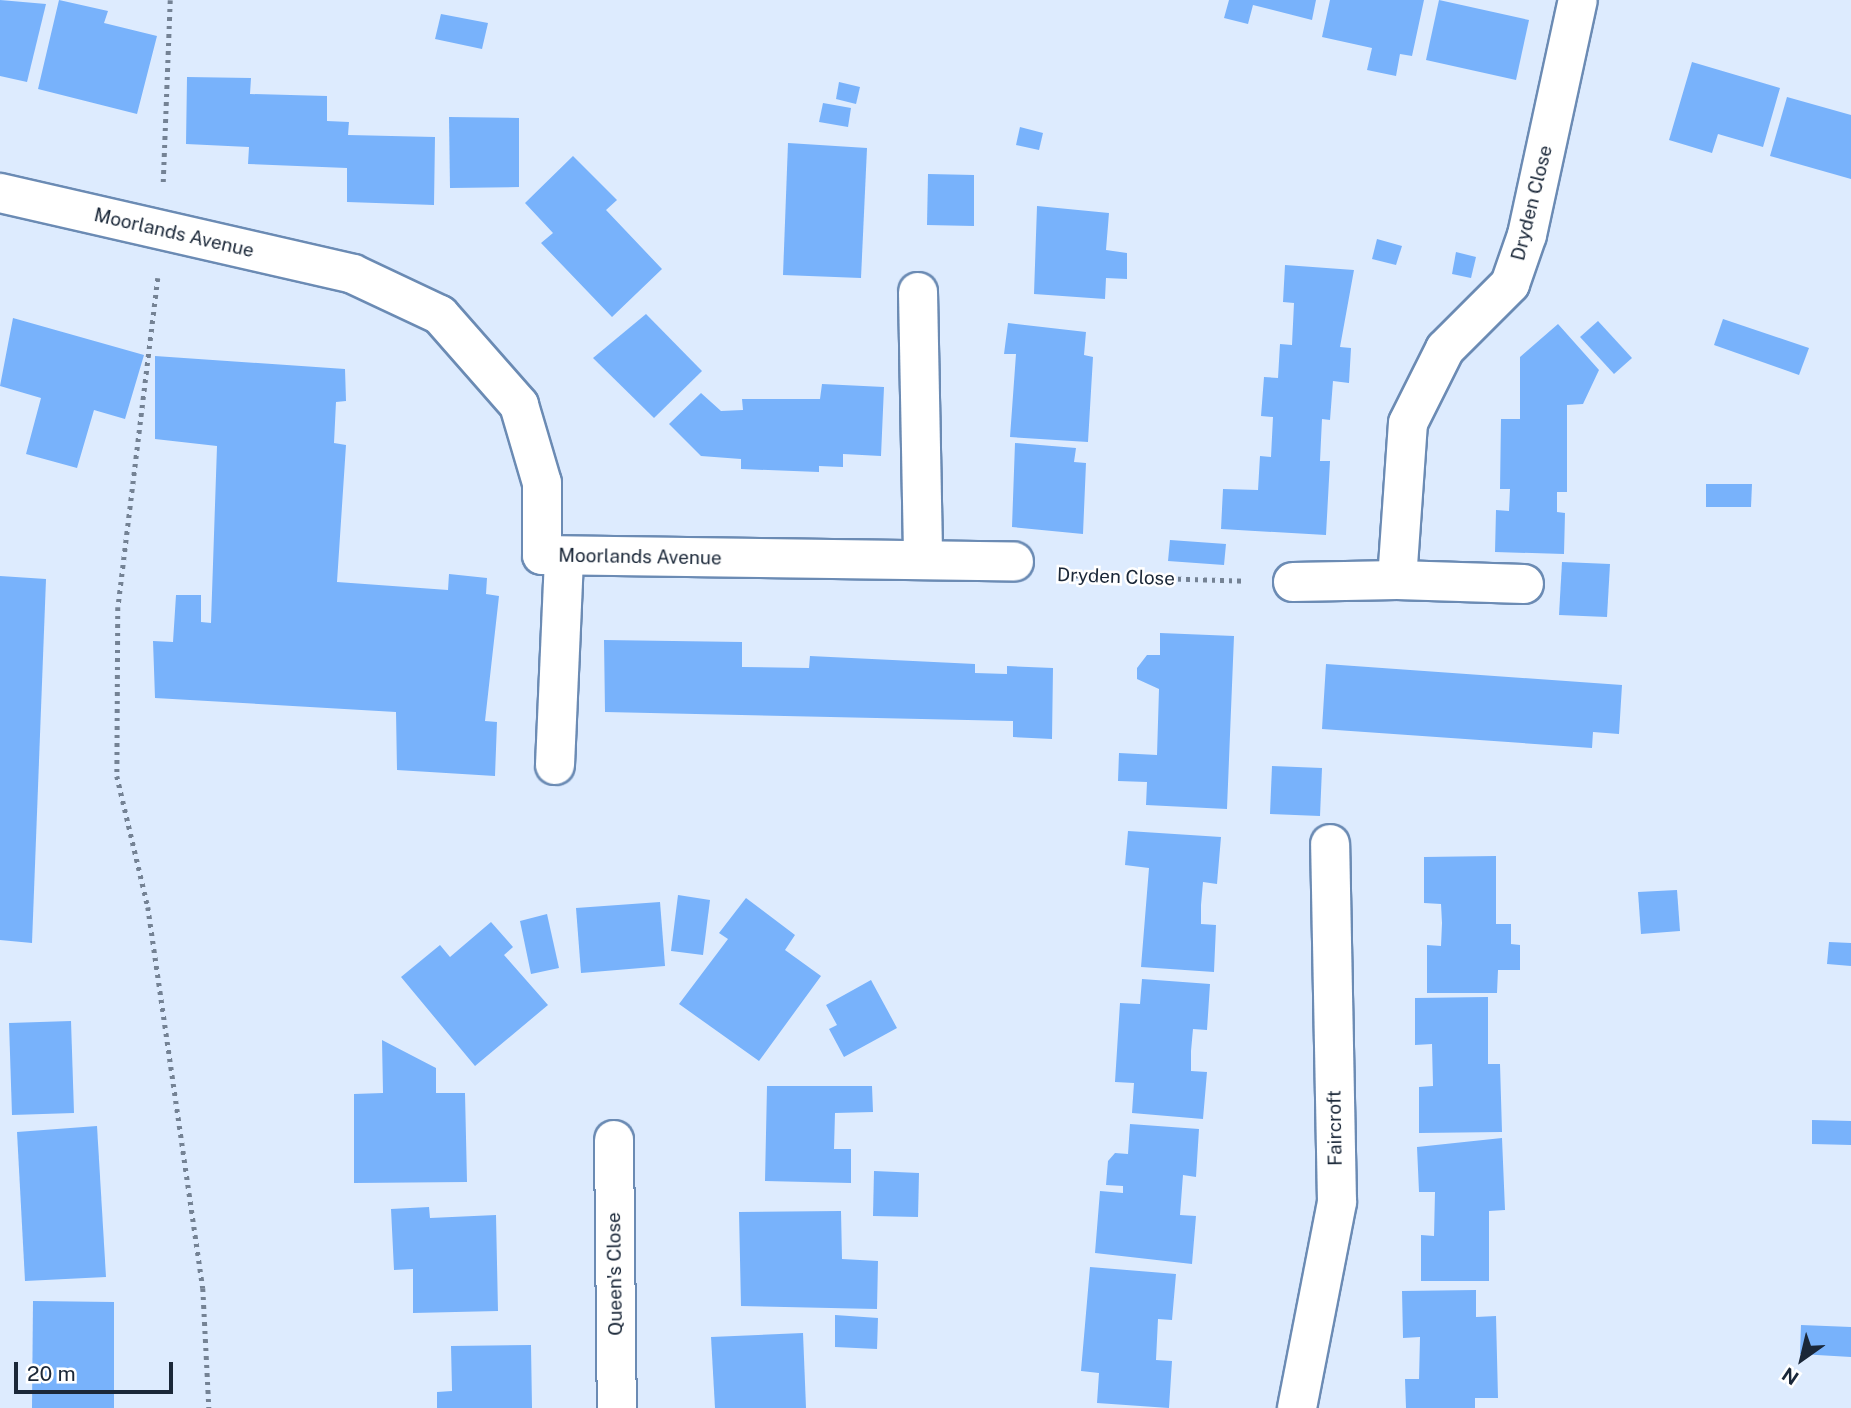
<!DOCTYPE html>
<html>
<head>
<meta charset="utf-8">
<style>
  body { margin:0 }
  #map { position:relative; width:1851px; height:1408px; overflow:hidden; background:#ddebfe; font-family:"Public Sans",sans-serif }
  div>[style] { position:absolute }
  .building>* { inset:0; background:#78b2fb }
  .path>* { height:4.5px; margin-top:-2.25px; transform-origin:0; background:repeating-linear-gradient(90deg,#748294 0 3.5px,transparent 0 8.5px) }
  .roads { filter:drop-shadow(2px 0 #6b8bb4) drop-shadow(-2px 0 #6b8bb4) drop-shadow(0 2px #6b8bb4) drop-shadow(0 -2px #6b8bb4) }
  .minor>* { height:38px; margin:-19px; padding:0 19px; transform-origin:19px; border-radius:19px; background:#fff }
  span { translate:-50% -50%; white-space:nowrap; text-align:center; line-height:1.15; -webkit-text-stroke:5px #fff; paint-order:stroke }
  .street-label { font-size:19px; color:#1a2738 }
  .north { position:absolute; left:1767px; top:1324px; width:70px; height:70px; -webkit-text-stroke:5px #fff; paint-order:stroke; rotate:214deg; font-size:19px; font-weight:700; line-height:28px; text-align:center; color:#1a2738 }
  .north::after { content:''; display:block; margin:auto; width:24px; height:32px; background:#1a2738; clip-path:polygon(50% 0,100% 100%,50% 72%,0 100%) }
  .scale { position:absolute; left:14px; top:1362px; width:159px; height:32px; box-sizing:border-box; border:4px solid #1a2738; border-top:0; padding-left:9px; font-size:21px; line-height:24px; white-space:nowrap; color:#1a2738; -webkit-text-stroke:5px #fff; paint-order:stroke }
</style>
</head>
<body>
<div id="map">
  <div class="building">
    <div style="clip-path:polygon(0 0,46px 4px,27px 82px,0 76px)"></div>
    <div style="clip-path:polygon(59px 0,108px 11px,104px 23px,157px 36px,137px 114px,38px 89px)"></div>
    <div style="clip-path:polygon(1229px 0,1316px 0,1312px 20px,1253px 5px,1248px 24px,1224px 18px)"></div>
    <div style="clip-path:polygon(1330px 0,1424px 0,1412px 56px,1400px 54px,1396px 76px,1367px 70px,1372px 48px,1322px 37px)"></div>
    <div style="clip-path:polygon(1439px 0,1529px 20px,1516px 80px,1426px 60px)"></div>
    <div style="clip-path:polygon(441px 14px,488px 23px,482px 49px,435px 39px)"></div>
    <div style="clip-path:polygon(1692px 62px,1780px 88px,1763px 147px,1718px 134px,1712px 153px,1669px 140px)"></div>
    <div style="clip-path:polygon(187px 77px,251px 78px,250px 94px,327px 96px,327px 121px,349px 122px,348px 135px,435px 137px,434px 205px,347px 202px,347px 168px,248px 164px,249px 147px,186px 144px)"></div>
    <div style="clip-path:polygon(839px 82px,860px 87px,856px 104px,836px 99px)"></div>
    <div style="clip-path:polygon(1787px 97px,1851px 115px,1851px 179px,1770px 156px)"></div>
    <div style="clip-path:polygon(823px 103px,851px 108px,848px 127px,819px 122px)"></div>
    <div style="clip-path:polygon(449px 117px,519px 118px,519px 187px,450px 188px)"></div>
    <div style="clip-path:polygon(1020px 127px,1043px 133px,1039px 150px,1016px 145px)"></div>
    <div style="clip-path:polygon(788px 143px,867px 148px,861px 278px,783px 275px)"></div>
    <div style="clip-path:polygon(573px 156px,617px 200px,606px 210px,662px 269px,612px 317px,541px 243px,553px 233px,525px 203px)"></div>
    <div style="clip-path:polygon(928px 174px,974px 175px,974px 226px,927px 225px)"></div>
    <div style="clip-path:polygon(1037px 206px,1109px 213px,1106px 250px,1127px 253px,1127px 279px,1106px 278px,1105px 299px,1034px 294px)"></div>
    <div style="clip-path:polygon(1377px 239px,1402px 246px,1396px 265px,1372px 259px)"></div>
    <div style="clip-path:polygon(1456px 252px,1476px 257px,1471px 278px,1452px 274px)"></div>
    <div style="clip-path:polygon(1285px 265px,1354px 270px,1340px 347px,1351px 348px,1349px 383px,1333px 381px,1330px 420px,1322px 419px,1320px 461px,1330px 461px,1326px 535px,1221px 529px,1223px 489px,1258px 490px,1260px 456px,1271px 457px,1273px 417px,1261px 416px,1264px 377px,1278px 378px,1280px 344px,1292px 345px,1294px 303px,1283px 302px)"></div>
    <div style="clip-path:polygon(646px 314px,702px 371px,654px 418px,593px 358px)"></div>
    <div style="clip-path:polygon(13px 318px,144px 355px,125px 419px,94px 410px,77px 468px,26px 454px,41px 398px,0 386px)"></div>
    <div style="clip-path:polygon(1723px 319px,1809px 348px,1799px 375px,1714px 345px)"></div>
    <div style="clip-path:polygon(1598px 321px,1632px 358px,1614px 374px,1580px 337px)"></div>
    <div style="clip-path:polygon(1008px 323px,1086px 332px,1084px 355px,1093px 357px,1088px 442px,1010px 437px,1016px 354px,1004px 354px)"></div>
    <div style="clip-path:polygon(1558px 324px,1599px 370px,1583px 404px,1567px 405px,1567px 492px,1557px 492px,1557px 512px,1565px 513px,1564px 554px,1495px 552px,1496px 510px,1509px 511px,1510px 489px,1500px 489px,1501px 419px,1520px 419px,1520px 357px)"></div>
    <div style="clip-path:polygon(155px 356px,345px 369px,346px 401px,336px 402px,334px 443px,346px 445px,337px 582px,448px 590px,449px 574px,487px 578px,486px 594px,499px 596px,485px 721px,497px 722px,495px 776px,397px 770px,396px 712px,155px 698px,153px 641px,173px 642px,176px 595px,201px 595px,201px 622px,211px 623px,217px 446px,155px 439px)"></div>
    <div style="clip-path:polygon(822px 384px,884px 387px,881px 456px,843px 454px,843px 467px,819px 466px,819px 472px,741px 469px,741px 459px,701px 456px,669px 424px,701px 393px,721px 411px,743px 410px,742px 399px,820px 399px)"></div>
    <div style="clip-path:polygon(1015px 443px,1076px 448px,1074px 462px,1086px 463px,1083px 534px,1012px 527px)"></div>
    <div style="clip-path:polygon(1706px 484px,1752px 484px,1751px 507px,1706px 507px)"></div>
    <div style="clip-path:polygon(1170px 540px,1226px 544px,1224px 565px,1168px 561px)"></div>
    <div style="clip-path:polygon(1562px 562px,1610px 564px,1607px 617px,1559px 615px)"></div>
    <div style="clip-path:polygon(0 576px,46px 579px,32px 943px,0 940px)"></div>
    <div style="clip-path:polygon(1160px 633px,1234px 636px,1227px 809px,1146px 805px,1147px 782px,1118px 781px,1119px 753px,1157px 755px,1159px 689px,1137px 679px,1137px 668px,1147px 655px,1160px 655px)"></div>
    <div style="clip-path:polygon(604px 640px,742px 642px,742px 667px,809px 668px,810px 656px,975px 664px,975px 673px,1007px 674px,1007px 666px,1053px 668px,1052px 739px,1013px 737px,1013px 721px,605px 712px)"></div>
    <div style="clip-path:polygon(1326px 664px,1622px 685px,1619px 734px,1593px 732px,1592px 748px,1322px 729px)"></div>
    <div style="clip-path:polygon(1272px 766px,1322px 768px,1320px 816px,1270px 814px)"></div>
    <div style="clip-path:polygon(1128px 831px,1221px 837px,1217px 884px,1203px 882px,1201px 905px,1201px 924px,1216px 925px,1214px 972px,1141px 967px,1149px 868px,1125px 865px)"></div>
    <div style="clip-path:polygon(1496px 856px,1496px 924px,1511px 924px,1511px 944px,1520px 945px,1520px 970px,1498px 970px,1497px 993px,1427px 993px,1427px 945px,1441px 946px,1442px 923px,1441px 904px,1424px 903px,1424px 857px)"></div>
    <div style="clip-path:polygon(1677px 890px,1680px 931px,1641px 934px,1638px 892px)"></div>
    <div style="clip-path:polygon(678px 895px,710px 900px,703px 955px,671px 951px)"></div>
    <div style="clip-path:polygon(746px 898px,795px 935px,785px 950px,821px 976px,759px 1061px,679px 1004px,728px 939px,719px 933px)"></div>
    <div style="clip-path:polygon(660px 902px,665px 966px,581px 973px,576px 908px)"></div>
    <div style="clip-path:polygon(547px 914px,559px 968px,531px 974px,520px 921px)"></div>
    <div style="clip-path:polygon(491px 922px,513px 947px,504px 955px,548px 1005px,475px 1066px,401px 977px,440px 945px,450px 957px)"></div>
    <div style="clip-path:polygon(1829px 942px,1851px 943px,1851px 966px,1827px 964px)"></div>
    <div style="clip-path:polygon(1142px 979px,1210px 984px,1207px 1030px,1193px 1029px,1191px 1051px,1191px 1071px,1207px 1072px,1203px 1119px,1132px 1113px,1134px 1083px,1115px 1082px,1120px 1003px,1140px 1004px)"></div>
    <div style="clip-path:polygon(871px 980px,897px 1028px,844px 1057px,829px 1029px,837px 1025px,826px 1005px)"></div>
    <div style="clip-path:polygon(1488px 997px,1488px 1064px,1500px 1064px,1502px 1132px,1419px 1133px,1419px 1087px,1433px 1086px,1432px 1044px,1415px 1045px,1415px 998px)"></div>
    <div style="clip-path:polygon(71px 1021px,74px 1113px,12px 1115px,9px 1023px)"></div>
    <div style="clip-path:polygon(382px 1040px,436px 1068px,436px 1093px,465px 1093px,467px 1182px,354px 1183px,354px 1094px,383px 1093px)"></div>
    <div style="clip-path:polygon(767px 1086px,872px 1086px,873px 1112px,835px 1113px,834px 1149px,851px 1149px,851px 1183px,765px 1181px)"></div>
    <div style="clip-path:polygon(1812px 1120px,1851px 1121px,1851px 1145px,1812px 1144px)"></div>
    <div style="clip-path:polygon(1130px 1124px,1199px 1129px,1196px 1177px,1183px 1175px,1180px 1215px,1196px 1216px,1192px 1264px,1095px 1253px,1100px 1191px,1123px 1193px,1123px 1186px,1106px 1185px,1108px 1161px,1115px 1153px,1128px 1154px)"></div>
    <div style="clip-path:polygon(97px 1126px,106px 1277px,25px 1281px,17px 1132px)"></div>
    <div style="clip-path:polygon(1502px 1138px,1505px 1210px,1489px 1211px,1489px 1281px,1421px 1281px,1421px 1235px,1434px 1236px,1435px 1192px,1419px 1192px,1417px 1147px)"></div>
    <div style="clip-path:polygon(874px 1171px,919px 1173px,918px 1217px,873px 1216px)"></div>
    <div style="clip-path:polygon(429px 1207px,430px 1218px,496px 1215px,498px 1311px,413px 1313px,413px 1269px,394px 1270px,391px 1209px)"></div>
    <div style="clip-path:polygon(841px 1211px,842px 1259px,878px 1261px,877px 1309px,741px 1306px,739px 1212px)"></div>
    <div style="clip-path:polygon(1090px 1267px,1176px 1274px,1172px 1320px,1158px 1319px,1156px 1360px,1172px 1361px,1169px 1408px,1097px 1403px,1099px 1373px,1081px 1371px)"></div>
    <div style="clip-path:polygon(1476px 1290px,1476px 1317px,1496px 1316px,1498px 1398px,1475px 1398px,1475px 1408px,1406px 1408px,1405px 1379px,1419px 1379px,1420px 1337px,1403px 1338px,1402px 1291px)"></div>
    <div style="clip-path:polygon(33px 1301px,114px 1302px,114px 1408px,32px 1408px)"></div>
    <div style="clip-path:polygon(835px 1315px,878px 1318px,877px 1349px,835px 1347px)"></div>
    <div style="clip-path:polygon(1801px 1325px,1851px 1327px,1851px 1357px,1800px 1354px)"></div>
    <div style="clip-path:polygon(803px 1333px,806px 1408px,715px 1408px,711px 1337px)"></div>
    <div style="clip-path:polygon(531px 1345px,532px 1408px,437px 1408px,437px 1392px,452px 1391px,451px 1346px)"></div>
  </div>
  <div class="path">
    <div style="left:163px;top:182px;width:182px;rotate:-87.8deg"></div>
    <div style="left:158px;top:278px;width:331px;rotate:96.9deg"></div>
    <div style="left:118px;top:607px;width:169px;rotate:90.3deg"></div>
    <div style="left:117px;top:776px;width:135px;rotate:76.7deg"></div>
    <div style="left:148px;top:907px;width:385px;rotate:81.8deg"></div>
    <div style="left:203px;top:1288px;width:120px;rotate:87.1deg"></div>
    <div style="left:1059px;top:575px;width:187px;rotate:1.8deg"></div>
  </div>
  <div class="roads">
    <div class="minor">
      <div style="left:0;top:193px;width:362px;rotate:12.9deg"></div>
      <div style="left:353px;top:274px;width:96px;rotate:25.2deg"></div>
      <div style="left:440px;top:315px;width:120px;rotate:48.7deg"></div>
      <div style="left:519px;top:405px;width:81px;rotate:73.6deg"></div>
      <div style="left:542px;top:483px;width:72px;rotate:90deg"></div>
      <div style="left:542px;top:555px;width:472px;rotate:0.8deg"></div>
      <div style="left:918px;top:292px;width:266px;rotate:88.9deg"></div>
      <div style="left:1397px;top:580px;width:127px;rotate:1.8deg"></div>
      <div style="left:1293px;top:582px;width:104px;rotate:-1.1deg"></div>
      <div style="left:1397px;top:580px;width:157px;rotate:-86deg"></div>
      <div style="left:1408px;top:423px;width:83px;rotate:-63.4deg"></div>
      <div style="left:1445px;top:349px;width:92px;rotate:-45deg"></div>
      <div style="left:1510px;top:284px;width:52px;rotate:-70.9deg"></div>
      <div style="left:1527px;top:235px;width:240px;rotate:-77.8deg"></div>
      <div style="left:555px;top:765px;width:209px;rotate:-87.5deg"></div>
      <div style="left:614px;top:1140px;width:268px;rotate:89.4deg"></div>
      <div style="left:1297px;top:1408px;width:210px;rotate:-79deg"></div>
      <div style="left:1337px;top:1202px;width:358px;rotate:-91.1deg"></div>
    </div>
  </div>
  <div class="street-label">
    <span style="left:1532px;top:203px;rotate:-76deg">Dryden Close</span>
    <span style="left:174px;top:233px;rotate:13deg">Moorlands Avenue</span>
    <span style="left:640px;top:557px;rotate:1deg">Moorlands Avenue</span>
    <span style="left:1116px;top:577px;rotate:2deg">Dryden Close</span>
    <span style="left:1335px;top:1128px;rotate:-91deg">Faircroft</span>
    <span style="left:615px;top:1274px;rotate:-91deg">Queen's Close</span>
  </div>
  <div class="north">N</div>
  <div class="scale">20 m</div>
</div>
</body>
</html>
